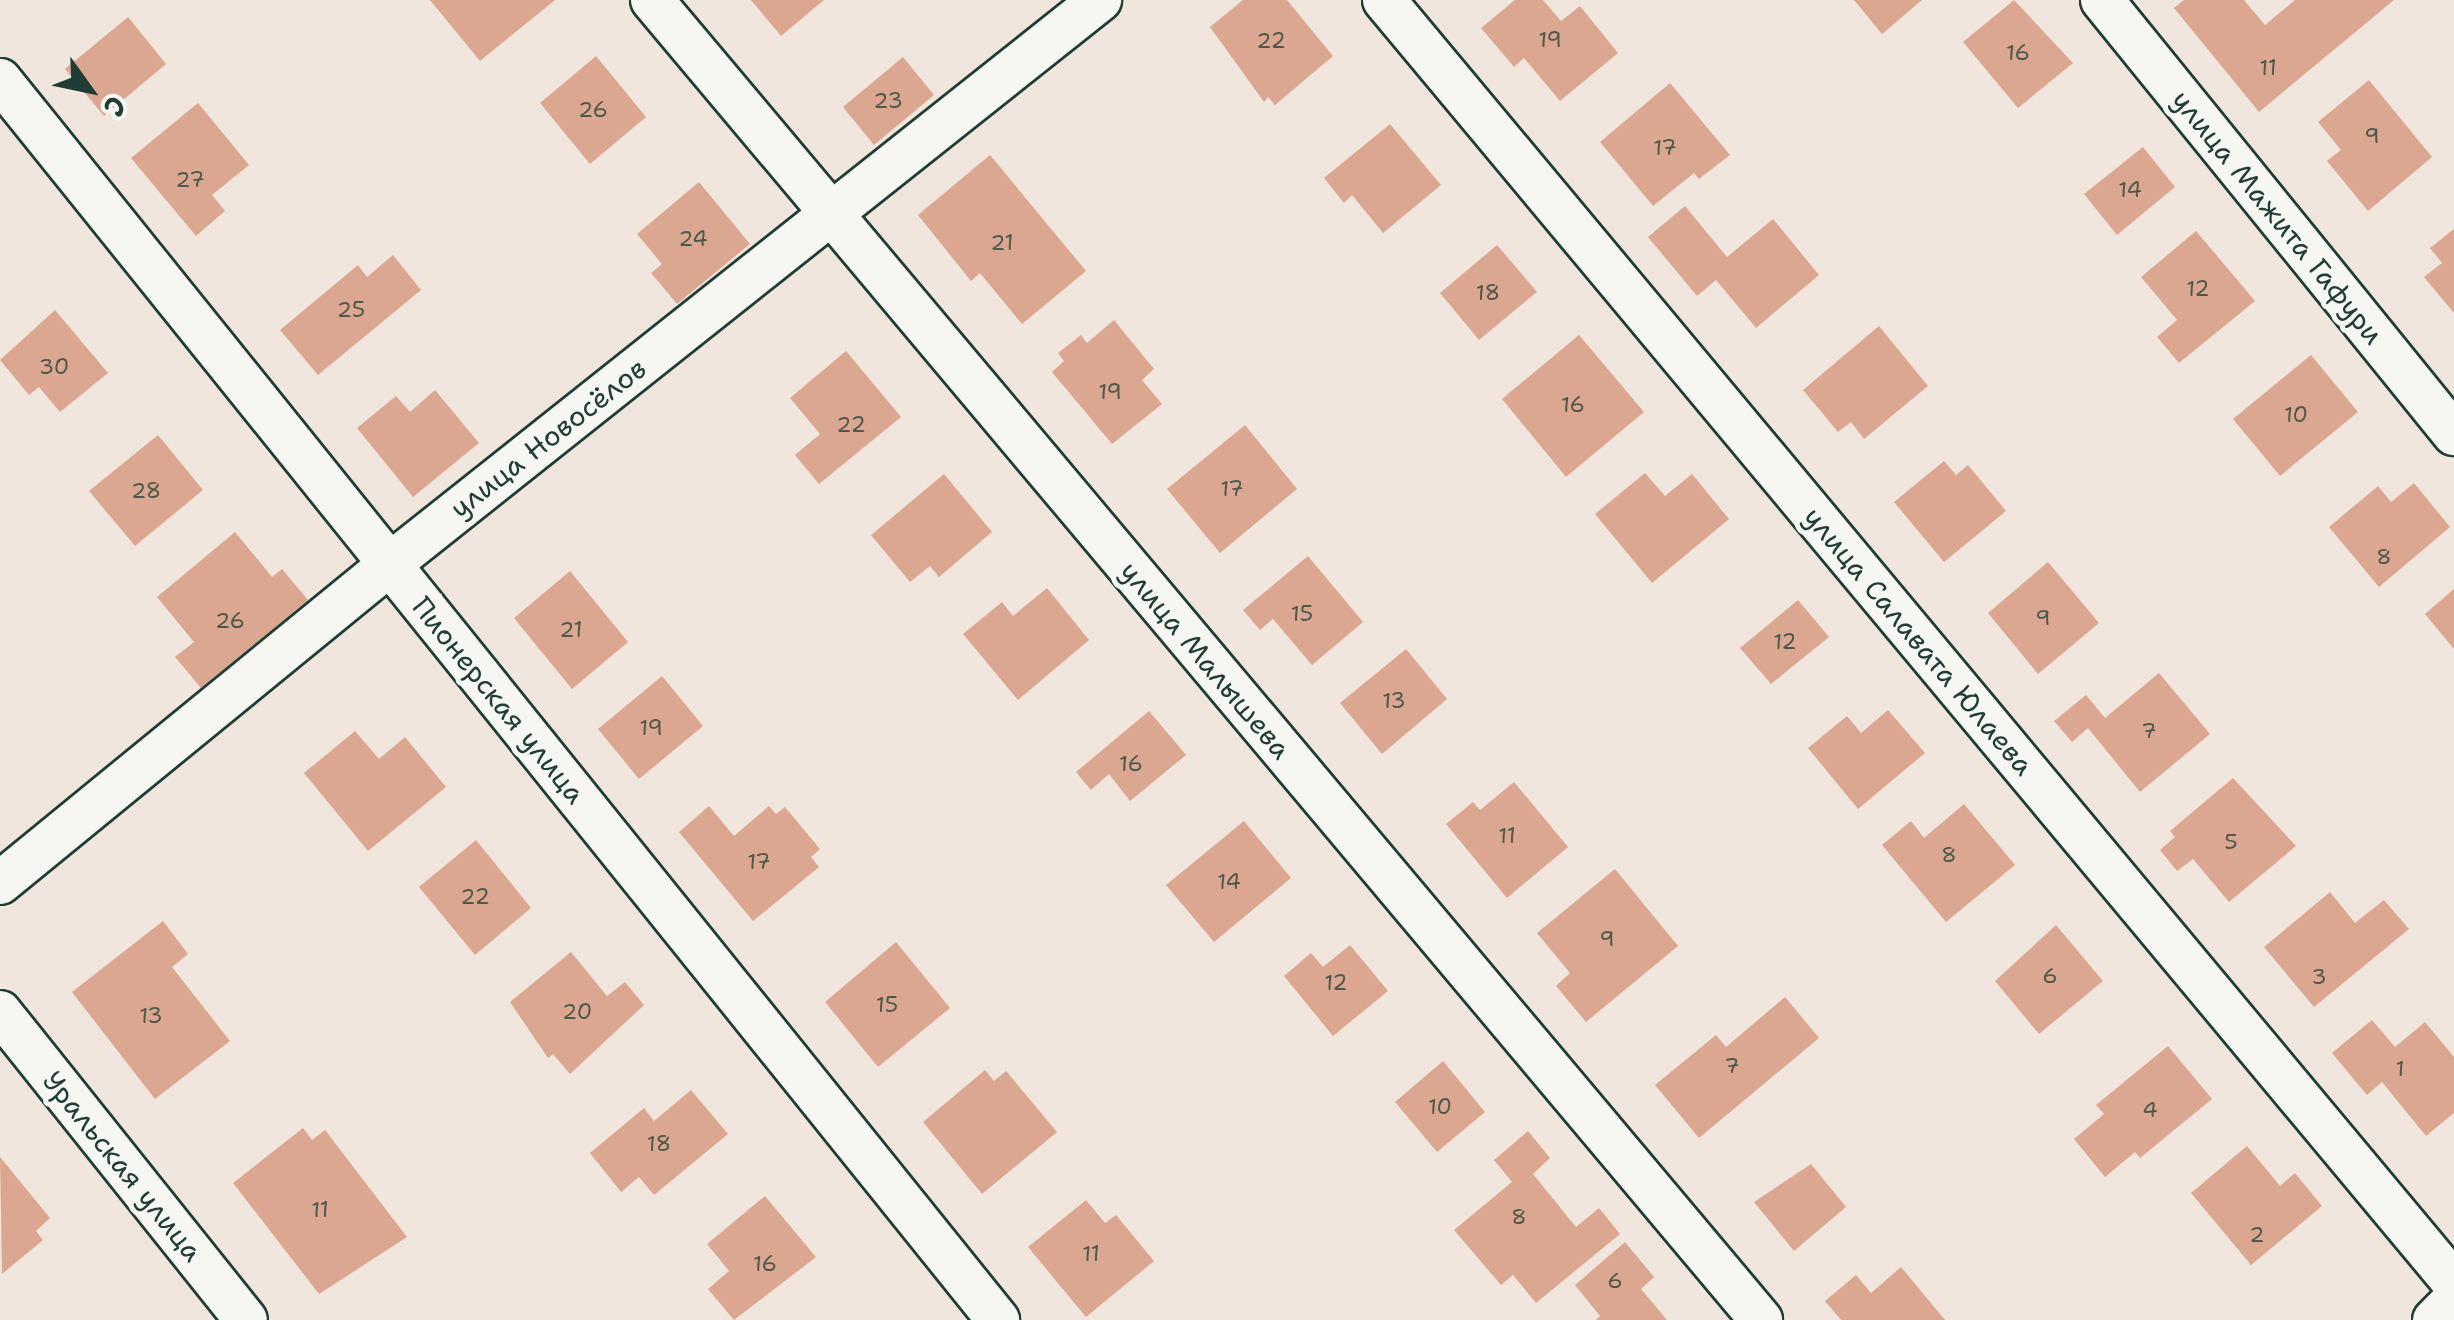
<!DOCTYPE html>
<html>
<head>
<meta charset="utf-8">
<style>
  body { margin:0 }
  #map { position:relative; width:2454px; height:1320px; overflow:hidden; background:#f1e6de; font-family:"Shantell Sans",sans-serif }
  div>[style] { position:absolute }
  .building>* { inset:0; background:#dba790 }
  .roads { filter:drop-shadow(2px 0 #1f3d34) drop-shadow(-2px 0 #1f3d34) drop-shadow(0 2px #1f3d34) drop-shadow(0 -2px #1f3d34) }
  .street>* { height:42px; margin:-21px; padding:0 21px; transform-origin:21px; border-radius:21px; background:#f6f6f2 }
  span { translate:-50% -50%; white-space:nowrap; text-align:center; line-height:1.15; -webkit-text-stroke:10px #f6f6f2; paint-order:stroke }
  .number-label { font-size:22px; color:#4e584b }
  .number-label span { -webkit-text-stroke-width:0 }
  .street-label { font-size:28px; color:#1f3d34 }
  .north { position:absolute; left:40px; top:40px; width:100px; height:100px; -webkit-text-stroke:8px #f6f6f2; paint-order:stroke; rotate:123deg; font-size:28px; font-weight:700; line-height:40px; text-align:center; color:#1f3d34 }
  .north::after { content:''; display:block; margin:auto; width:35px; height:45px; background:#1f3d34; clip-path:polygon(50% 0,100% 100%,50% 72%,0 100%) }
</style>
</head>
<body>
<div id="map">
  <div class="building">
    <div style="clip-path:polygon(430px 0,555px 0,480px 61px)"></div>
    <div style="clip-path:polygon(751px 0,824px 0,781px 36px)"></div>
    <div style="clip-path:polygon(1243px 0,1287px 0,1333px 56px,1275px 105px,1268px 97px,1264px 102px,1210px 27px)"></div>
    <div style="clip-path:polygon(1515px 0,1543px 0,1561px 21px,1580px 6px,1618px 53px,1560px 101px,1524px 58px,1514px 67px,1481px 28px)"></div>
    <div style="clip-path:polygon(1854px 0,1922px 0,1882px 34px)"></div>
    <div style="clip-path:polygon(2014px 0,2073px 63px,2018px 108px,1963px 42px)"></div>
    <div style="clip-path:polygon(2184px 0,2244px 0,2265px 25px,2295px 0,2394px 0,2259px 112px,2174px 8px)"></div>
    <div style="clip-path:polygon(128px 17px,166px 64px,104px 116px,65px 69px)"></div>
    <div style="clip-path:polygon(596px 56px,646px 117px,590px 164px,540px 103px)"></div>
    <div style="clip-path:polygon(903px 57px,934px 95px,874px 145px,843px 107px)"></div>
    <div style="clip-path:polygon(2369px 80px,2432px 157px,2368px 211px,2327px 161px,2341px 150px,2318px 122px)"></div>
    <div style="clip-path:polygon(1670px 83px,1730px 155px,1699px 179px,1694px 173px,1653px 206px,1600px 142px)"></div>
    <div style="clip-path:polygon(198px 103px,249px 165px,212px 195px,225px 211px,196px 236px,131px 158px)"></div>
    <div style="clip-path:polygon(1390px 124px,1441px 185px,1383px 233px,1352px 195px,1344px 203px,1324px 178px)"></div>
    <div style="clip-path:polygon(2143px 147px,2175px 187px,2117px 235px,2084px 194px)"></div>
    <div style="clip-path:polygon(990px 155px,1086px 271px,1022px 324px,980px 273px,971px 281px,918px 215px)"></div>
    <div style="clip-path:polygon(699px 182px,750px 244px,677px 304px,651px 273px,662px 264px,637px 234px)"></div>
    <div style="clip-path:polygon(1685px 206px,1727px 257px,1773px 219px,1819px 275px,1756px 328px,1716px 280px,1697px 296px,1648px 237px)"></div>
    <div style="clip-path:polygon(2454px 229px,2454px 313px,2424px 277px,2442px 263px,2430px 248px)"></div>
    <div style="clip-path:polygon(2196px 231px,2255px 301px,2179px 363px,2157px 337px,2177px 320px,2141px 277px)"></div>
    <div style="clip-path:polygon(1497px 245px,1537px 292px,1479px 340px,1440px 293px)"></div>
    <div style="clip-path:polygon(393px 255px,421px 290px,318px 375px,280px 330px,358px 265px,367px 277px)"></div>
    <div style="clip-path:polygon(55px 310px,108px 373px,60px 412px,39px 387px,29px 395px,0 360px)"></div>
    <div style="clip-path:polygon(1114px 320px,1154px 369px,1142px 380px,1162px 404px,1112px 444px,1052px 372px,1064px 361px,1058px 353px,1081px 335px,1087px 343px)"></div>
    <div style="clip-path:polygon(1879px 326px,1928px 386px,1864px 439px,1851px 422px,1838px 432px,1803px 390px)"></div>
    <div style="clip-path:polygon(1579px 335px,1644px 412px,1566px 477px,1502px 399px)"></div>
    <div style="clip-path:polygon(846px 351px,901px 417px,819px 484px,795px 455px,820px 434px,790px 398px)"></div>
    <div style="clip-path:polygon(2311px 355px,2358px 412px,2280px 476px,2233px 419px)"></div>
    <div style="clip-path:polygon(435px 390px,479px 443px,413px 497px,357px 428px,396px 396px,410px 412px)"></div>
    <div style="clip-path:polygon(1245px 425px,1297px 489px,1220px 553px,1167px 489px)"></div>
    <div style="clip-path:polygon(158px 435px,203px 490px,135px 546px,89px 491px)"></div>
    <div style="clip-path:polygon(1944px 461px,1956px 475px,1968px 465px,2006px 511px,1944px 562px,1894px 502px)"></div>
    <div style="clip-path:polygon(1645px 473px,1665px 496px,1692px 474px,1729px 519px,1652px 583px,1595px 514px)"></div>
    <div style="clip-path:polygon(944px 474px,992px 532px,939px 577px,930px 566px,910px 582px,871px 535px)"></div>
    <div style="clip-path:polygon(2414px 483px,2450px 527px,2379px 587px,2329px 527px,2378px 486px,2391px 502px)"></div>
    <div style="clip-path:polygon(235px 532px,272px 577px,282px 569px,308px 600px,201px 688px,175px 657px,194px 642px,157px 597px)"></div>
    <div style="clip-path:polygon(1308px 556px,1363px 622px,1312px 665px,1273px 619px,1260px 630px,1243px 610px)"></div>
    <div style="clip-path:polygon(2048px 562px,2099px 623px,2038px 674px,1988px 613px)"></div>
    <div style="clip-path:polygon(570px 571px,628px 642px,572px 689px,514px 618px)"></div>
    <div style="clip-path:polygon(1047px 588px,1089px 640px,1018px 700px,963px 634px,1002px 602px,1013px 616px)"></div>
    <div style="clip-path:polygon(2454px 589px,2454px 649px,2425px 614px)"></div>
    <div style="clip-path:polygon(1798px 600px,1829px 637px,1771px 684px,1740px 648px)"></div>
    <div style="clip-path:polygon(1406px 649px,1447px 699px,1382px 754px,1340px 703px)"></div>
    <div style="clip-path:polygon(2159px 673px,2210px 734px,2140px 792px,2088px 728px,2072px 742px,2054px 721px,2086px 695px,2105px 718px)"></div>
    <div style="clip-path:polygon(662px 676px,703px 726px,639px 779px,598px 729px)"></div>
    <div style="clip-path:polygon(1888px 710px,1925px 753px,1858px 809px,1808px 748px,1847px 716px,1861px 733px)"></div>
    <div style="clip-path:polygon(1149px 711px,1186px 755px,1130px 801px,1109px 774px,1091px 790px,1076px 772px)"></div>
    <div style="clip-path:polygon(355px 731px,379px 759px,405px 737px,446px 787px,368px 851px,304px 773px)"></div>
    <div style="clip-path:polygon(2233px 778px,2296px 846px,2229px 902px,2193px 859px,2177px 871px,2160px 850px,2175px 837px,2170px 831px)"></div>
    <div style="clip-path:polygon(1514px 782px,1568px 847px,1507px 898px,1446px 824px,1473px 802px,1480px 810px)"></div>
    <div style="clip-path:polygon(1964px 804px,2015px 865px,1946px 922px,1882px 845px,1911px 821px,1924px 838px)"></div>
    <div style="clip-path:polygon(709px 806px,734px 836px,769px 806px,776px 814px,785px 807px,820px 849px,811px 857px,819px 867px,753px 921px,679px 832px)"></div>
    <div style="clip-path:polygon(1244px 821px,1291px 878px,1214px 942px,1166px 885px)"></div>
    <div style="clip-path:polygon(476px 840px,531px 908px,475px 955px,419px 887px)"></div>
    <div style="clip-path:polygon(1615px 869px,1678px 946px,1586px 1022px,1556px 986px,1570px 973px,1537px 933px)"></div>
    <div style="clip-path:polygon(2330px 892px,2355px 923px,2384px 900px,2409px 929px,2314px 1007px,2264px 947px)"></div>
    <div style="clip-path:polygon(163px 921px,188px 954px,172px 967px,230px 1041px,155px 1099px,72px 992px)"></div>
    <div style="clip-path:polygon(2056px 925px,2103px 981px,2039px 1034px,1995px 981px)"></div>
    <div style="clip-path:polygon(896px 942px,950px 1008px,878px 1067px,825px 1002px)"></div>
    <div style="clip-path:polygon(1350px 945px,1388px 991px,1333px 1036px,1284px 976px,1311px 953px,1323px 967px)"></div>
    <div style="clip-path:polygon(571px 952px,607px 996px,625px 982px,644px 1005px,570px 1074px,553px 1054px,548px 1058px,510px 1002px)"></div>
    <div style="clip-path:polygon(1785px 997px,1819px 1038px,1699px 1138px,1655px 1085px,1716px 1035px,1726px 1047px)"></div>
    <div style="clip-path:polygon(2372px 1020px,2395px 1047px,2425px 1022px,2454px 1057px,2454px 1113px,2426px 1136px,2382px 1082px,2367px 1095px,2332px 1053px)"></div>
    <div style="clip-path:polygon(2168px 1046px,2212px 1099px,2140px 1158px,2135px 1152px,2105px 1177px,2074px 1139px,2104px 1114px,2096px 1105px)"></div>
    <div style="clip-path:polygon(1443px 1061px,1485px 1112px,1437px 1152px,1395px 1102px)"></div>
    <div style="clip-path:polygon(985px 1070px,994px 1081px,1006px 1071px,1057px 1132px,982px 1194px,923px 1122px)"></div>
    <div style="clip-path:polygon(691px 1090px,728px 1134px,654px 1195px,639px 1177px,621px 1192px,590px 1153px,644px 1108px,654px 1121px)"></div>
    <div style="clip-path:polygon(303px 1128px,312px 1140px,325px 1130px,407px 1237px,319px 1294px,233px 1183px)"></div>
    <div style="clip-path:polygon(1528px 1131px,1550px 1158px,1533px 1174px,1576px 1227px,1599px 1208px,1620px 1234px,1536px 1303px,1513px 1275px,1501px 1285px,1454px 1230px,1512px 1182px,1494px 1160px)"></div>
    <div style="clip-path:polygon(2247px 1146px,2280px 1186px,2295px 1173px,2322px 1206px,2251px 1265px,2191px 1193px)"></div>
    <div style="clip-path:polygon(0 1157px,50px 1218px,36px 1231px,43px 1240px,2px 1274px)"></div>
    <div style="clip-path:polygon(1811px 1164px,1846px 1207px,1794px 1251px,1754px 1202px)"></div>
    <div style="clip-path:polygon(765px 1196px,816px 1257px,734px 1320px,708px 1289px,729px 1271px,707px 1244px)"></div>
    <div style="clip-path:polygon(1086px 1200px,1105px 1223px,1116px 1215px,1154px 1261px,1086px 1317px,1028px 1247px)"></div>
    <div style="clip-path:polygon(1625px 1242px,1654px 1277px,1641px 1289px,1667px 1320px,1596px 1320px,1600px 1316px,1575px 1285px)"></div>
    <div style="clip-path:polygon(1901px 1267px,1945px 1320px,1841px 1320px,1825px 1301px,1856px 1275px,1871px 1293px)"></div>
  </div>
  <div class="roads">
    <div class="street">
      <div style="left:652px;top:0;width:1724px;rotate:49.96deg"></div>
      <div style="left:1384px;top:0;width:1671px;rotate:50.17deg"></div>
      <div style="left:2102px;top:0;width:559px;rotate:50.96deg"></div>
      <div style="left:0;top:80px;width:1592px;rotate:51.17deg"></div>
      <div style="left:0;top:883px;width:504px;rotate:-39.28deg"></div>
      <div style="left:390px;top:564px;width:907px;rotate:-38.46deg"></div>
      <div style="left:0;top:1012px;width:394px;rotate:51.4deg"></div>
      <div style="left:2434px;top:1320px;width:28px;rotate:-45deg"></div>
    </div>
  </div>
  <div class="number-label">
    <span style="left:1550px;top:40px">19</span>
    <span style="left:1271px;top:41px">22</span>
    <span style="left:2018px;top:53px">16</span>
    <span style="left:2268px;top:68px">11</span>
    <span style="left:888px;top:101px">23</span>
    <span style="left:593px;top:110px">26</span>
    <span style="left:2372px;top:136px">9</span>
    <span style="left:1665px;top:148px">17</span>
    <span style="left:190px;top:180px">27</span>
    <span style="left:2130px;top:190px">14</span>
    <span style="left:693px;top:239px">24</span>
    <span style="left:1002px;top:243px">21</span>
    <span style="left:2198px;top:289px">12</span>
    <span style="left:1488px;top:293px">18</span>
    <span style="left:351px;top:310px">25</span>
    <span style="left:54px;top:367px">30</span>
    <span style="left:1110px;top:392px">19</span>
    <span style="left:1573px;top:405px">16</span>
    <span style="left:2296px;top:415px">10</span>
    <span style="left:851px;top:425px">22</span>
    <span style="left:1232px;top:489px">17</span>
    <span style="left:146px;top:491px">28</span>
    <span style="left:2384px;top:557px">8</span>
    <span style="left:1302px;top:614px">15</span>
    <span style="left:2043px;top:618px">9</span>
    <span style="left:230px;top:621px">26</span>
    <span style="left:571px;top:630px">21</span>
    <span style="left:1785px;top:642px">12</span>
    <span style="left:1394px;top:701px">13</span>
    <span style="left:651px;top:728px">19</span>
    <span style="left:2149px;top:731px">7</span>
    <span style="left:1131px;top:764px">16</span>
    <span style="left:1507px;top:836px">11</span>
    <span style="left:2231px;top:842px">5</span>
    <span style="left:1949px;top:855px">8</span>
    <span style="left:759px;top:862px">17</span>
    <span style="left:1229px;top:882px">14</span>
    <span style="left:475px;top:897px">22</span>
    <span style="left:1607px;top:939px">9</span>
    <span style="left:2050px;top:976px">6</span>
    <span style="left:2319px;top:977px">3</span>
    <span style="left:1336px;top:983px">12</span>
    <span style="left:887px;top:1005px">15</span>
    <span style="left:577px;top:1012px">20</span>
    <span style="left:151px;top:1016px">13</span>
    <span style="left:1732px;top:1066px">7</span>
    <span style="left:2400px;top:1069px">1</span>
    <span style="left:1440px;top:1107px">10</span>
    <span style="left:2150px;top:1110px">4</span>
    <span style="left:659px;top:1144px">18</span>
    <span style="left:320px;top:1210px">11</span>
    <span style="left:1519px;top:1217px">8</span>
    <span style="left:2257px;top:1235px">2</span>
    <span style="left:1091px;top:1254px">11</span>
    <span style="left:765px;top:1264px">16</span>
    <span style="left:1615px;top:1281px">6</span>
  </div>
  <div class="street-label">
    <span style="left:2278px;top:217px;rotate:51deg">улица Мажита Гафури</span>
    <span style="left:548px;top:438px;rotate:-38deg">улица Новосёлов</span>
    <span style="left:1919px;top:641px;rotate:50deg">улица Салавата Юлаева</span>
    <span style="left:1206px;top:660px;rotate:50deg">улица Малышева</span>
    <span style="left:499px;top:700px;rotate:51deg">Пионерская улица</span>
    <span style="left:123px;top:1166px;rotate:51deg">Уральская улица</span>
  </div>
  <div class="north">С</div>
</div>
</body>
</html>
